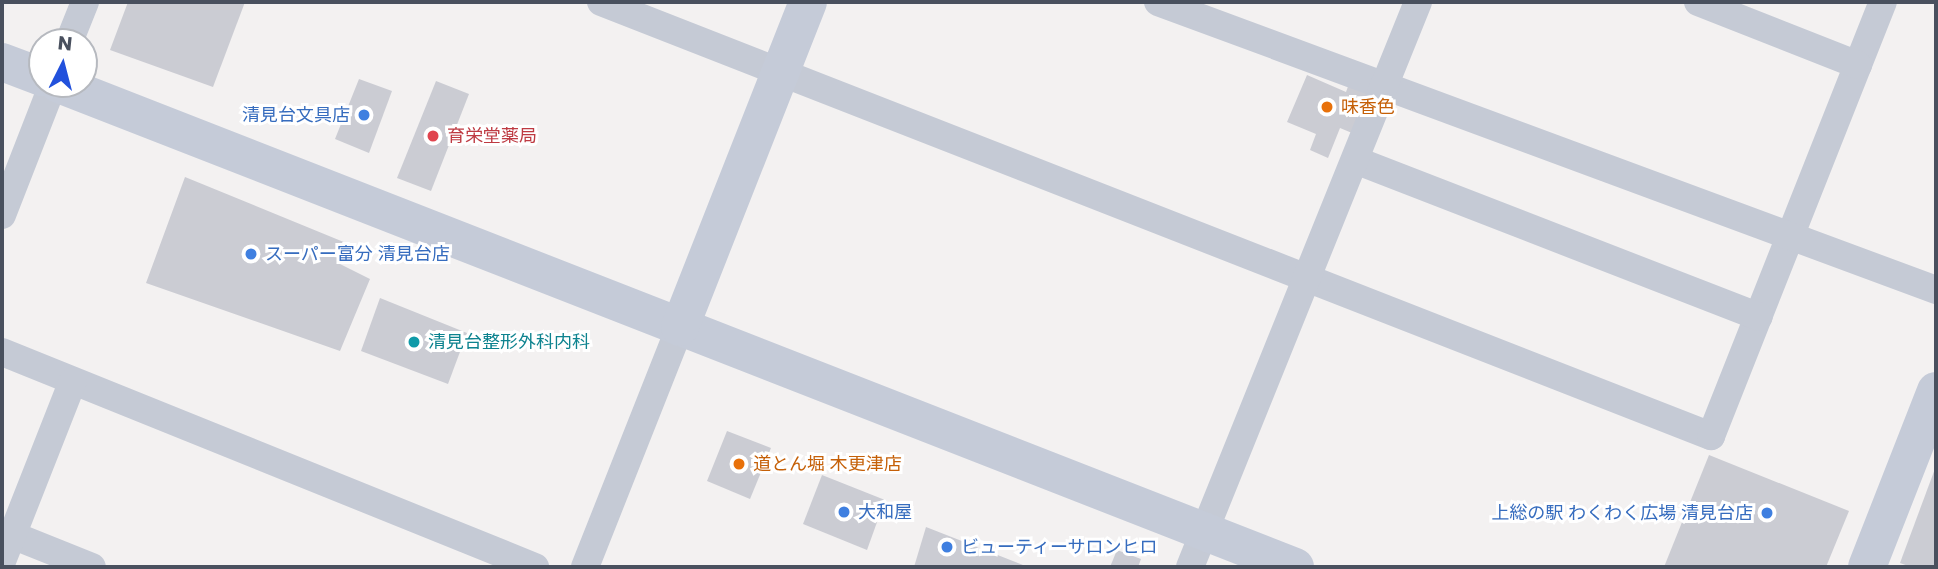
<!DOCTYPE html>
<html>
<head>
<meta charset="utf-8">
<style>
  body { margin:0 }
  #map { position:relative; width:1938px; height:569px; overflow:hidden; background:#f3f1f1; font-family:Poppins,"Noto Sans JP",sans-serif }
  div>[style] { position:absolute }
  .building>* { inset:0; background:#cbccd3 }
  .street>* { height:28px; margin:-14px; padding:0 14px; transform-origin:14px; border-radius:14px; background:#c5cad5 }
  .secondary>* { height:38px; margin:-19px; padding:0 19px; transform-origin:19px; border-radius:19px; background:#c5cbd8 }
  .dots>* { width:19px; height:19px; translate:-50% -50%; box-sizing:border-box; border:4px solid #fff; border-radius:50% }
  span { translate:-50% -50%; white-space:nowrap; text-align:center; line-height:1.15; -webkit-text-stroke:6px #fff; paint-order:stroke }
  .food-label { font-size:18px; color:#c56008 }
  .left { translate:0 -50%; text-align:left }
  .shop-label { font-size:18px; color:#366cbe }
  .right { translate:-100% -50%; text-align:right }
  .health-label { font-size:18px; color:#be3a42 }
  .culture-label { font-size:18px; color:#0d838f }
  .frame { position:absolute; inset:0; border:4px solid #49505e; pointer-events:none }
  .north { position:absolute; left:28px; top:28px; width:70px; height:70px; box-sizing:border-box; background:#fff; border:2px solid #b6b9bf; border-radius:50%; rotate:6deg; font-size:19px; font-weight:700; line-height:28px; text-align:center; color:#49505e }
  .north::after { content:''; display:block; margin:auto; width:24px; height:32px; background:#2251dc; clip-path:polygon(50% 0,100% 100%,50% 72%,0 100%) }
</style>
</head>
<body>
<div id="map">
  <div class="building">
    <div style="clip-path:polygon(128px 2px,245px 2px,213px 87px,110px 50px)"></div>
    <div style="clip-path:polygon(1307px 75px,1346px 92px,1350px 81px,1368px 89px,1352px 133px,1340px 128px,1328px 158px,1310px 150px,1316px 134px,1287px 122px)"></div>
    <div style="clip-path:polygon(359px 79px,392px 91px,369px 153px,335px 139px)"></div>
    <div style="clip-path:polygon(436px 81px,469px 94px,431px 191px,397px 178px)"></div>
    <div style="clip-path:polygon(185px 177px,351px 245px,340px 264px,370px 279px,340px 351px,146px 283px)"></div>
    <div style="clip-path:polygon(380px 298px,467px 333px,448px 384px,361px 351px)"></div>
    <div style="clip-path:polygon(727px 431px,771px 448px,750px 499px,707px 481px)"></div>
    <div style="clip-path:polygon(1709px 455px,1849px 511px,1826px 567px,1664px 567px)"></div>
    <div style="clip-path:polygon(1936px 466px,1936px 567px,1911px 567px,1900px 563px)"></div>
    <div style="clip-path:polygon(822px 475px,885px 500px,867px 550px,803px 524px)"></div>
    <div style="clip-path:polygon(926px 527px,1028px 567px,914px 567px)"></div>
    <div style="clip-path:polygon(1117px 550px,1141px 559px,1138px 567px,1110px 567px)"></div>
  </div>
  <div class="street">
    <div style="left:601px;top:2px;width:1192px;rotate:21.36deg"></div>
    <div style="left:1711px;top:436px;width:467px;rotate:-68.4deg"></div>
    <div style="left:1158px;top:2px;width:830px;rotate:20.31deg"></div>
    <div style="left:1698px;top:2px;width:172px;rotate:21.5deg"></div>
    <div style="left:69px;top:42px;width:43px;rotate:-68.2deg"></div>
    <div style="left:1355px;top:160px;width:433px;rotate:21.2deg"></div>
    <div style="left:2px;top:215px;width:141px;rotate:-68.7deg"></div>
    <div style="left:2px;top:352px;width:575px;rotate:21.97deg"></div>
    <div style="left:12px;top:535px;width:86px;rotate:21.8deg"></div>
    <div style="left:2px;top:561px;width:193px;rotate:-68.5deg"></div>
    <div style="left:585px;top:567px;width:258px;rotate:-68.4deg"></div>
    <div style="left:1190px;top:567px;width:609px;rotate:-68.02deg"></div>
  </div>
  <div class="secondary">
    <div style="left:2px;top:62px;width:43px;rotate:20.6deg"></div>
    <div style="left:59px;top:84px;width:1327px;rotate:21.34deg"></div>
    <div style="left:680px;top:327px;width:349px;rotate:-68.5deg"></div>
    <div style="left:1867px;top:567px;width:189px;rotate:-68.6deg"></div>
  </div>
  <div class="dots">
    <div style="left:1327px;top:107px;background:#e8710a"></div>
    <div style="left:364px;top:115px;background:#3f7fe0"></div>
    <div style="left:433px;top:136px;background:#e0444e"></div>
    <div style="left:251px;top:254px;background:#3f7fe0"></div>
    <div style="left:414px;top:342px;background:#0f9aa8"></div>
    <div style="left:739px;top:464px;background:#e8710a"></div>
    <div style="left:844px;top:512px;background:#3f7fe0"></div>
    <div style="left:1767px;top:513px;background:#3f7fe0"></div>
    <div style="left:947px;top:547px;background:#3f7fe0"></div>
  </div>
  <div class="food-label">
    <span class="left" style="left:1341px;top:107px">味香色</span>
    <span class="left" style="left:753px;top:464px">道とん堀 木更津店</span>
  </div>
  <div class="shop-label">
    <span class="right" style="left:350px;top:115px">清見台文具店</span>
    <span class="left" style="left:265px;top:254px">スーパー富分 清見台店</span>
    <span class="left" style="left:858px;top:512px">大和屋</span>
    <span class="right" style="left:1753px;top:513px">上総の駅 わくわく広場 清見台店</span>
    <span class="left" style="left:961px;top:547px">ビューティーサロンヒロ</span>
  </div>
  <div class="health-label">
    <span class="left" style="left:447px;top:136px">育栄堂薬局</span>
  </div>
  <div class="culture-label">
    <span class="left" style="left:428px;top:342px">清見台整形外科内科</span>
  </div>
  <div class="frame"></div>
  <div class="north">N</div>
</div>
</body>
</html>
